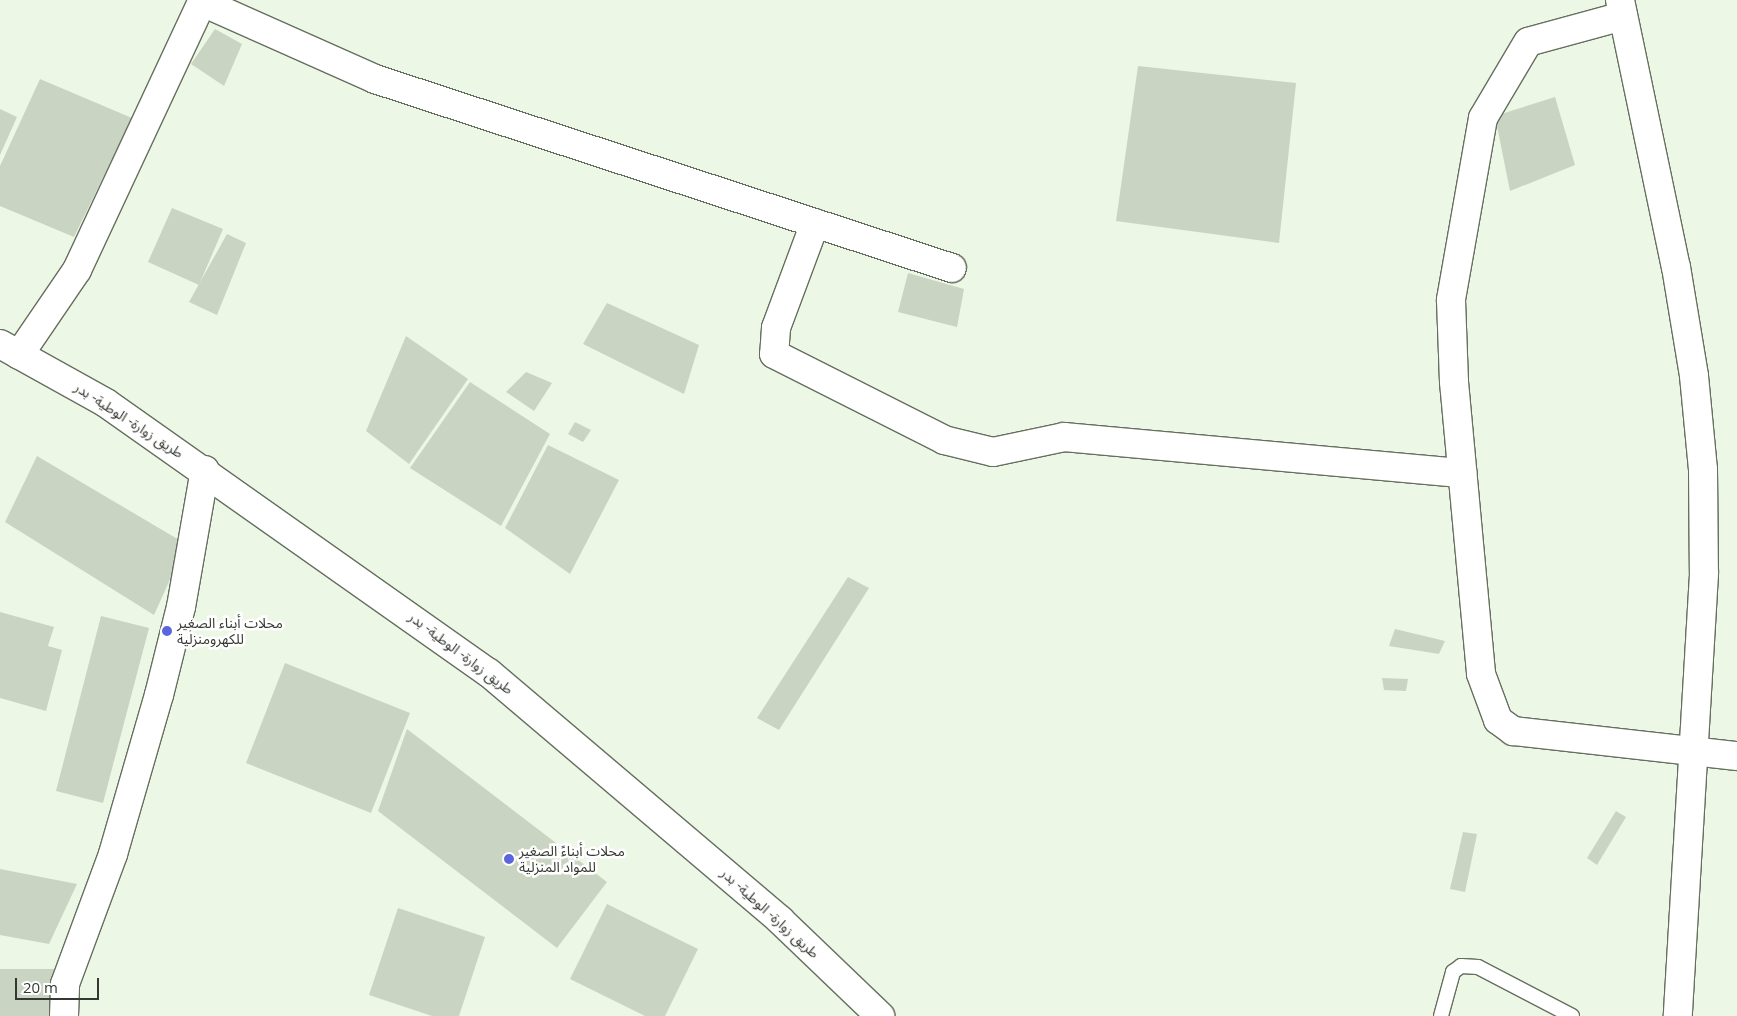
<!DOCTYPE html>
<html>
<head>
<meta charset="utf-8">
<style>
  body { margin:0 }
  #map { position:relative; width:1737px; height:1016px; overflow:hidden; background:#edf7e5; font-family:"Open Sans","Noto Sans Arabic",sans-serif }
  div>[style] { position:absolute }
  .building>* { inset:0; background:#cad4c2 }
  .roads { filter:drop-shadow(1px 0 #666f5f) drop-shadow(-1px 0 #666f5f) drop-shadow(0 1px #666f5f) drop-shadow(0 -1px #666f5f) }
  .service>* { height:14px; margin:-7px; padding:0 7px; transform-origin:7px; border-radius:7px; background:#fff }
  .minor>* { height:28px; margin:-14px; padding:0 14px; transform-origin:14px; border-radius:14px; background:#fff }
  .trunk>* { height:28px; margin:-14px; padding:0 14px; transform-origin:14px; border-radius:14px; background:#fff }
  .dots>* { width:14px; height:14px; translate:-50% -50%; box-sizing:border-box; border:2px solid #fff; border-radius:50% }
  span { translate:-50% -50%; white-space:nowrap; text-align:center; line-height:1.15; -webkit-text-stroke:5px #fff; paint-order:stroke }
  .street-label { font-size:14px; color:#343831 }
  .poi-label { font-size:14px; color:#343831 }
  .left { translate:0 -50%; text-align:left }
  .scale { position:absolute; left:15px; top:978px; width:84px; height:22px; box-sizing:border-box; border:2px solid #343831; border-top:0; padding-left:6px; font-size:15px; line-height:18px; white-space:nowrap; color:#343831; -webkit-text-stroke:4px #fff; paint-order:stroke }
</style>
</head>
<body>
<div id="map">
  <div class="building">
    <div style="clip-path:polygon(215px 29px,242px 44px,224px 86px,191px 64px)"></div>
    <div style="clip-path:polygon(1138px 66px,1296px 83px,1279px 243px,1116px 221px)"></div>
    <div style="clip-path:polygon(40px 79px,132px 118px,74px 237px,0 206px,0 166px)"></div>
    <div style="clip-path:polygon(1555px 97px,1575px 165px,1510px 191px,1495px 116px)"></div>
    <div style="clip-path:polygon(0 109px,17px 117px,0 155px)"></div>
    <div style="clip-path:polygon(172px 208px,223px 229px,199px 285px,148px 262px)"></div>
    <div style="clip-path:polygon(227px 234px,246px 243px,217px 315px,189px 302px)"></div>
    <div style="clip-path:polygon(908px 273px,964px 289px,957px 327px,898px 312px)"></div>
    <div style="clip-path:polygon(607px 303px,699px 345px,684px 394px,583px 344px)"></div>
    <div style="clip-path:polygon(406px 336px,468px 379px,409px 464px,366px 431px)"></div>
    <div style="clip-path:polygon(526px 372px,552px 383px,534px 411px,506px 392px)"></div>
    <div style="clip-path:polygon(470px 382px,550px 434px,501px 526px,410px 468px)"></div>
    <div style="clip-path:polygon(575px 422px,591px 430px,583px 442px,568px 434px)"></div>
    <div style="clip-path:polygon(548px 445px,619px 480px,570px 574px,505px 528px)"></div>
    <div style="clip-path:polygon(37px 456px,186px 544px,154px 615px,5px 522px)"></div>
    <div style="clip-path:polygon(848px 577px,869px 588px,779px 730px,757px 718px)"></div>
    <div style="clip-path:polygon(0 612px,54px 627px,48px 646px,62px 650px,46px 711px,0 698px)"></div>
    <div style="clip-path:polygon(101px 616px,149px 628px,103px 803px,56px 791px)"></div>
    <div style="clip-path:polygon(1395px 629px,1445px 641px,1439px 654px,1389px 646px)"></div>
    <div style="clip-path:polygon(285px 663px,410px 713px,371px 813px,246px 763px)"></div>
    <div style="clip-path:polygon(1382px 678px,1408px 679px,1406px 691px,1384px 690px)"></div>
    <div style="clip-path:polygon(407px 729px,607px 882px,557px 948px,378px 811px)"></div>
    <div style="clip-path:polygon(1616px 811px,1626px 817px,1597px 865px,1587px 858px)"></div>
    <div style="clip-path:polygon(1463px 832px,1477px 834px,1465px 892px,1450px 889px)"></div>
    <div style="clip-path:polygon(0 869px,77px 884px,49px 944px,0 935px)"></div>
    <div style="clip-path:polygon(607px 904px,698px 949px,665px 1016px,645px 1016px,570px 979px)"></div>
    <div style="clip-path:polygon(398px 908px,485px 937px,459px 1016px,432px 1016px,369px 995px)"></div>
    <div style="clip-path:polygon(0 969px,62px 969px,61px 1016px,0 1016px)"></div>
  </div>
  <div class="roads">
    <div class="service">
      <div style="left:1441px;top:1016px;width:46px;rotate:-74.7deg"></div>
      <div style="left:1453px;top:972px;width:10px;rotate:-37deg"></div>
      <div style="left:1461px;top:966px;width:17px;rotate:3deg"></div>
      <div style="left:1478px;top:967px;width:106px;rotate:27.5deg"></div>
    </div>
    <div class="minor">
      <div style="left:1620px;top:0;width:273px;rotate:78.2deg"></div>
      <div style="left:1676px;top:267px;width:110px;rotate:80.6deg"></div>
      <div style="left:1694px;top:376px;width:93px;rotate:84.5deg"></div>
      <div style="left:1703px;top:469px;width:105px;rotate:89.5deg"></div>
      <div style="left:1704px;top:574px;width:443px;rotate:93.4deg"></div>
      <div style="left:202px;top:2px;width:189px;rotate:24deg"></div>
      <div style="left:375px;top:79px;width:607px;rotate:18.14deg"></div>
      <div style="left:1623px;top:16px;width:98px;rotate:164.7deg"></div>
      <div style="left:1528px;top:42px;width:88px;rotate:120.6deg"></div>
      <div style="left:1483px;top:118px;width:185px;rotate:100deg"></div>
      <div style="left:1451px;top:300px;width:82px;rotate:87.9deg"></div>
      <div style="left:1454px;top:382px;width:293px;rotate:84.7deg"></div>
      <div style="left:1481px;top:674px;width:49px;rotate:69.7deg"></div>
      <div style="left:1498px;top:720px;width:19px;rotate:36deg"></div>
      <div style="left:1513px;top:731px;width:225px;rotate:6.4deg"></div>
      <div style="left:815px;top:223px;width:112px;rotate:110.4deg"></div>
      <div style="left:776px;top:328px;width:26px;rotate:94deg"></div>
      <div style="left:774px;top:354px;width:191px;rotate:26.8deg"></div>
      <div style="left:944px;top:440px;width:50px;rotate:13.8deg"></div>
      <div style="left:993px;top:452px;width:73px;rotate:-11.9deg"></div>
      <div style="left:1064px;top:437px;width:400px;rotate:5.2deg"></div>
      <div style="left:19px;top:355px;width:103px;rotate:-55.7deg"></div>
      <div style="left:77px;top:270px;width:298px;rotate:-65deg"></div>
      <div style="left:64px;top:1016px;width:32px;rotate:-88deg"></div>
      <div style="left:65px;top:984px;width:139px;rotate:-69.7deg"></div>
      <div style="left:113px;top:854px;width:166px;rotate:-73.9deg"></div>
      <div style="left:159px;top:695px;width:91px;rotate:-76deg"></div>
      <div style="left:181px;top:607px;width:139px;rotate:-80.1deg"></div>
    </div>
    <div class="trunk">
      <div style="left:0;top:344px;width:121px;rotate:29.1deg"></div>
      <div style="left:106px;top:403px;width:469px;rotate:35.2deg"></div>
      <div style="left:489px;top:673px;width:382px;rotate:40.3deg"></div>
      <div style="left:780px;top:920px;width:139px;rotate:43.8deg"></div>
    </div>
  </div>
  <div class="dots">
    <div style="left:167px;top:631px;background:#5d65dd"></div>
    <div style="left:509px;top:859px;background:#5d65dd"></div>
  </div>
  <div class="street-label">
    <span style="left:129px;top:420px;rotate:33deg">طريق زوارة- الوطية- بدر</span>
    <span style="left:461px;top:653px;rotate:37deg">طريق زوارة- الوطية- بدر</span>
    <span style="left:770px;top:913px;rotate:42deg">طريق زوارة- الوطية- بدر</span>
  </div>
  <div class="poi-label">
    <span class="left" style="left:177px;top:631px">محلات أبناء الصغير<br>للكهرومنزلية</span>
    <span class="left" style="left:519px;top:859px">محلات أبناءً الصغير<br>للمواد المنزلية</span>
  </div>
  <div class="scale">20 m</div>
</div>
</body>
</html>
